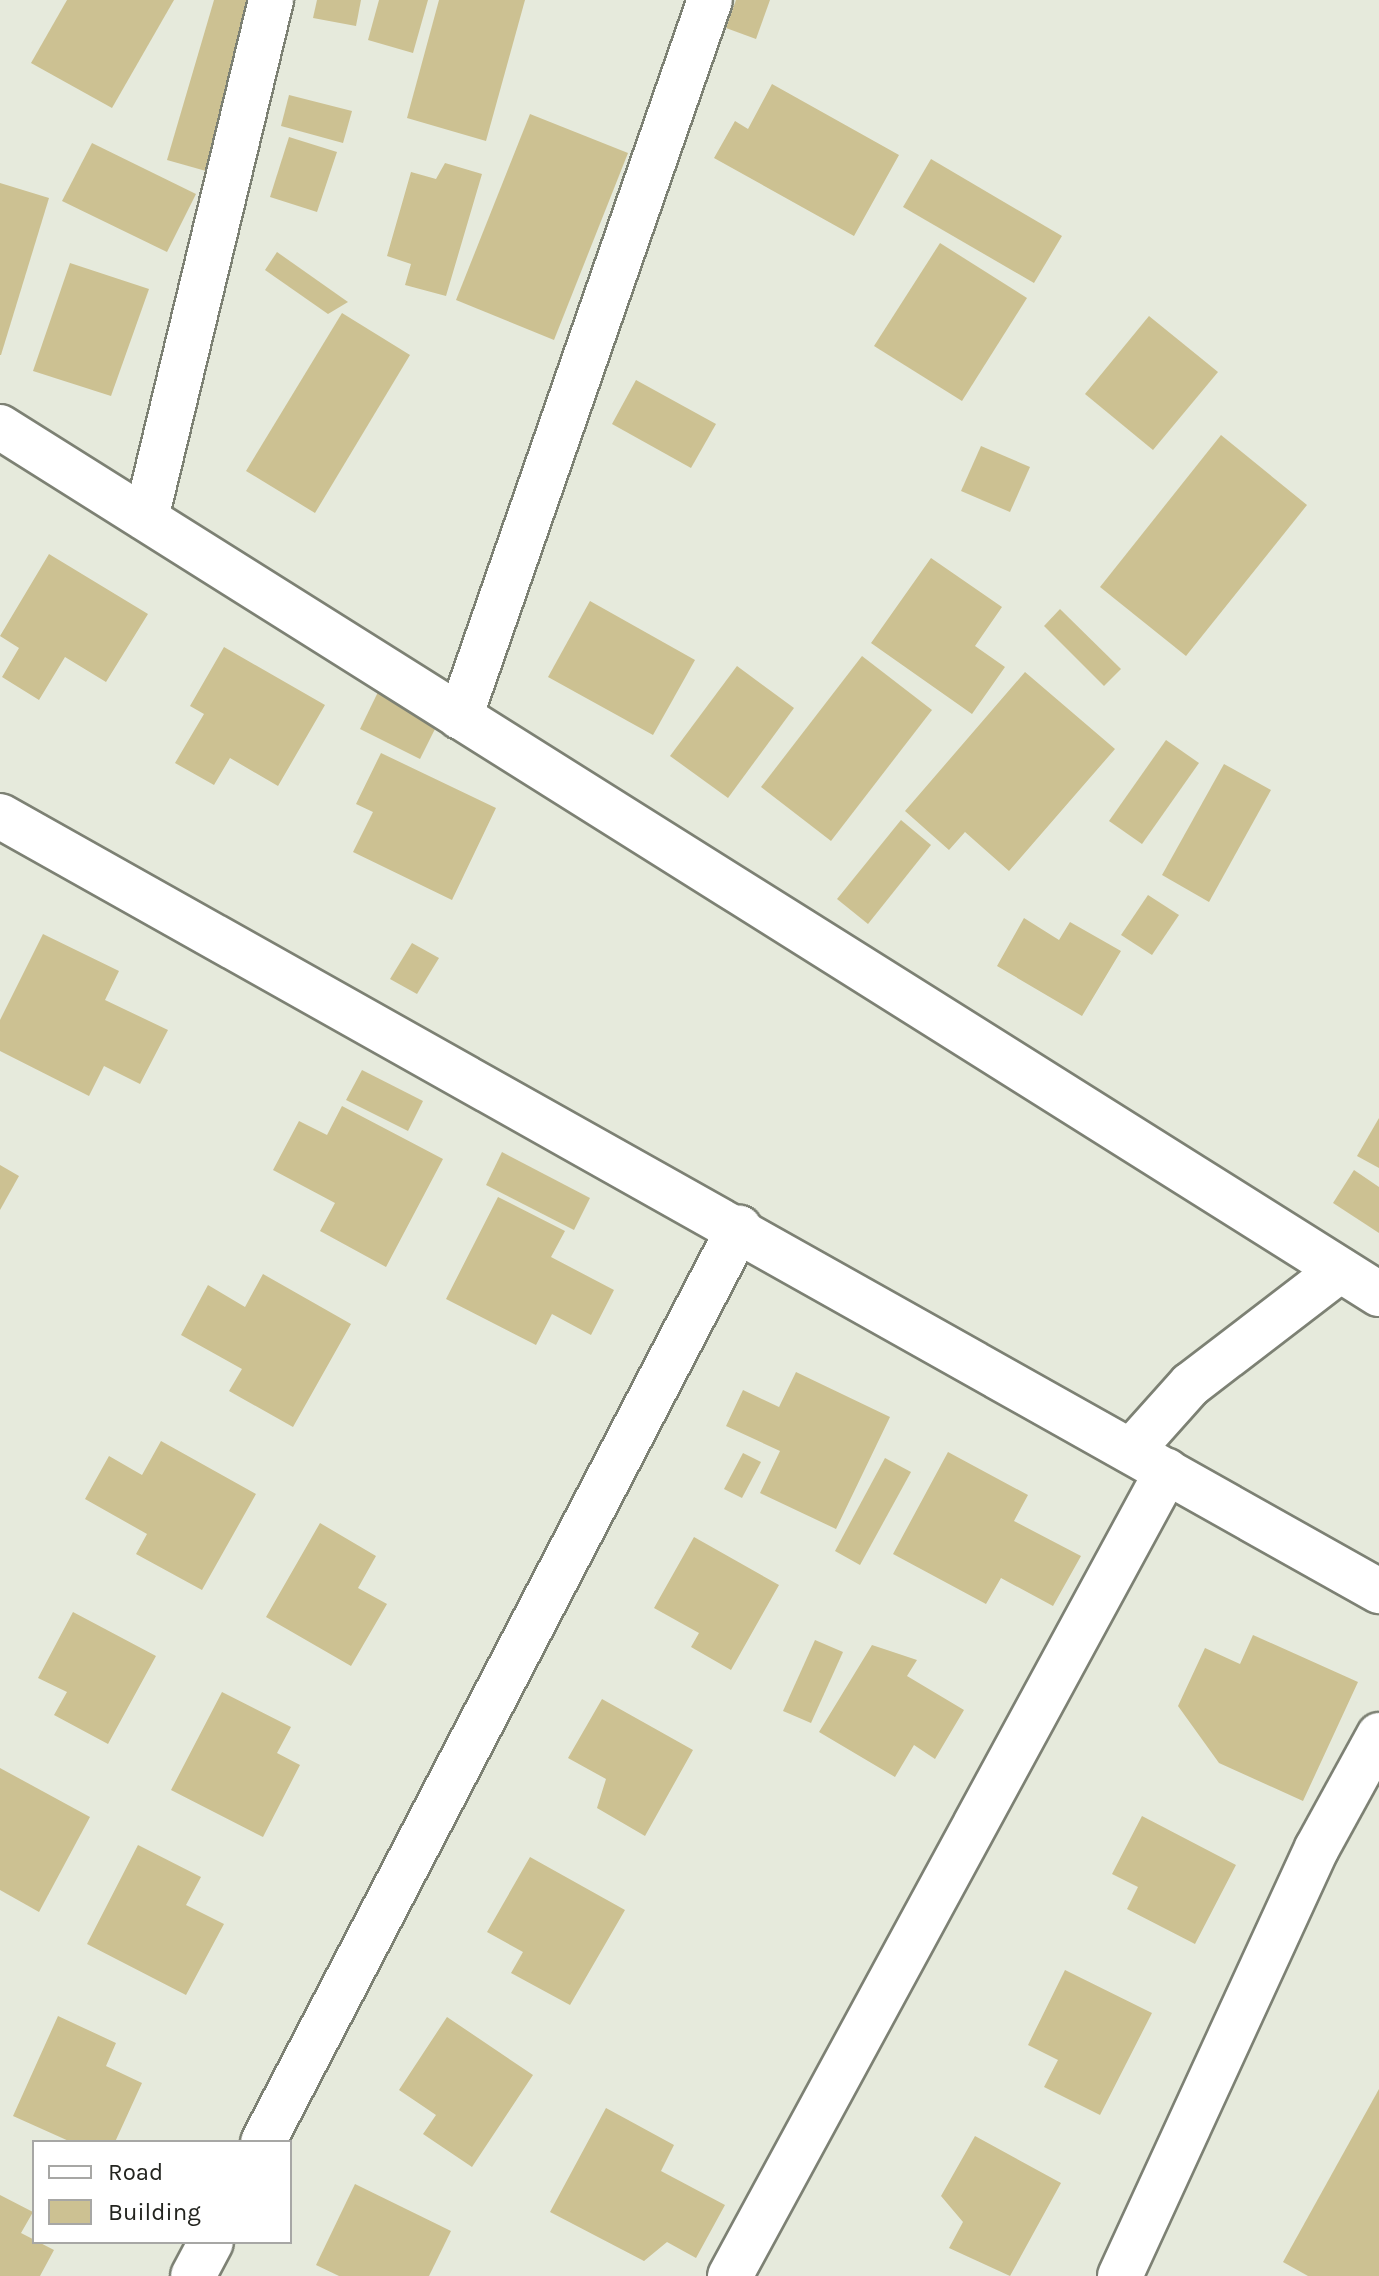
<!DOCTYPE html>
<html>
<head>
<meta charset="utf-8">
<style>
  body { margin:0 }
  #map { position:relative; width:1379px; height:2276px; overflow:hidden; background:#e6eadc; font-family:Karla,sans-serif }
  div>[style] { position:absolute }
  .building>* { inset:0; background:#ccc192 }
  .roads { filter:drop-shadow(2px 0 #7d8174) drop-shadow(-2px 0 #7d8174) drop-shadow(0 2px #7d8174) drop-shadow(0 -2px #7d8174) }
  .minor>* { height:44px; margin:-22px; padding:0 22px; transform-origin:22px; border-radius:22px; background:#fff }
  span { translate:-50% -50%; white-space:nowrap; text-align:center; line-height:1.15; -webkit-text-stroke:7px #fff; paint-order:stroke }
  .legend { position:absolute; left:32px; top:2140px; width:260px; height:104px; box-sizing:border-box; background:#fff; border:2px solid #a7a7a5; margin:0; padding:10px 14px; list-style:none; font-size:24px; color:#23241f }
  .legend li { display:flex; align-items:center; gap:16px; height:40px }
  .legend b { width:40px; border:2px solid #a7a7a5 }
</style>
</head>
<body>
<div id="map">
  <div class="building">
    <div style="clip-path:polygon(67px 0,174px 0,112px 108px,31px 63px)"></div>
    <div style="clip-path:polygon(214px 0,256px 0,206px 171px,167px 160px)"></div>
    <div style="clip-path:polygon(317px 0,361px 0,356px 26px,313px 18px)"></div>
    <div style="clip-path:polygon(379px 0,428px 0,413px 53px,368px 40px)"></div>
    <div style="clip-path:polygon(439px 0,525px 0,486px 141px,407px 118px)"></div>
    <div style="clip-path:polygon(736px 0,770px 0,756px 39px,726px 28px)"></div>
    <div style="clip-path:polygon(772px 84px,899px 155px,854px 236px,714px 158px,735px 121px,748px 129px)"></div>
    <div style="clip-path:polygon(289px 95px,352px 111px,343px 143px,281px 126px)"></div>
    <div style="clip-path:polygon(530px 114px,628px 153px,554px 340px,456px 300px)"></div>
    <div style="clip-path:polygon(289px 137px,337px 152px,317px 212px,270px 197px)"></div>
    <div style="clip-path:polygon(92px 143px,196px 194px,167px 252px,62px 201px)"></div>
    <div style="clip-path:polygon(931px 159px,1062px 236px,1034px 283px,903px 207px)"></div>
    <div style="clip-path:polygon(445px 163px,482px 174px,446px 296px,405px 285px,411px 264px,387px 256px,411px 172px,436px 179px)"></div>
    <div style="clip-path:polygon(0 183px,49px 198px,1px 355px,0 355px)"></div>
    <div style="clip-path:polygon(940px 243px,1027px 298px,962px 401px,874px 346px)"></div>
    <div style="clip-path:polygon(277px 252px,348px 302px,328px 314px,265px 270px)"></div>
    <div style="clip-path:polygon(70px 263px,149px 289px,111px 396px,33px 371px)"></div>
    <div style="clip-path:polygon(342px 313px,410px 355px,315px 513px,246px 471px)"></div>
    <div style="clip-path:polygon(1149px 316px,1218px 372px,1153px 450px,1085px 394px)"></div>
    <div style="clip-path:polygon(636px 380px,716px 424px,691px 468px,612px 424px)"></div>
    <div style="clip-path:polygon(1221px 435px,1307px 505px,1186px 656px,1100px 587px)"></div>
    <div style="clip-path:polygon(981px 446px,1030px 467px,1010px 512px,961px 491px)"></div>
    <div style="clip-path:polygon(49px 554px,148px 614px,106px 682px,65px 657px,39px 700px,2px 677px,19px 648px,0 636px)"></div>
    <div style="clip-path:polygon(931px 558px,1002px 607px,975px 646px,1005px 667px,972px 714px,871px 643px)"></div>
    <div style="clip-path:polygon(590px 601px,695px 660px,653px 735px,548px 677px)"></div>
    <div style="clip-path:polygon(1060px 609px,1121px 669px,1104px 686px,1044px 626px)"></div>
    <div style="clip-path:polygon(224px 647px,325px 705px,278px 786px,230px 758px,214px 785px,175px 763px,204px 714px,190px 706px)"></div>
    <div style="clip-path:polygon(862px 656px,932px 710px,831px 841px,761px 787px)"></div>
    <div style="clip-path:polygon(737px 666px,794px 708px,728px 798px,670px 756px)"></div>
    <div style="clip-path:polygon(1025px 672px,1115px 749px,1009px 871px,965px 832px,949px 850px,905px 811px)"></div>
    <div style="clip-path:polygon(378px 692px,439px 721px,420px 759px,360px 729px)"></div>
    <div style="clip-path:polygon(1166px 740px,1199px 763px,1142px 844px,1109px 821px)"></div>
    <div style="clip-path:polygon(381px 753px,496px 808px,452px 900px,353px 852px,373px 812px,356px 804px)"></div>
    <div style="clip-path:polygon(1224px 764px,1271px 790px,1209px 902px,1162px 875px)"></div>
    <div style="clip-path:polygon(901px 820px,931px 845px,868px 924px,837px 899px)"></div>
    <div style="clip-path:polygon(1148px 895px,1179px 915px,1152px 955px,1121px 935px)"></div>
    <div style="clip-path:polygon(1024px 918px,1059px 940px,1070px 922px,1121px 951px,1082px 1016px,997px 966px)"></div>
    <div style="clip-path:polygon(43px 934px,119px 971px,105px 1000px,168px 1030px,140px 1084px,104px 1066px,89px 1096px,0 1051px,0 1020px)"></div>
    <div style="clip-path:polygon(412px 943px,439px 958px,417px 994px,390px 979px)"></div>
    <div style="clip-path:polygon(362px 1070px,423px 1101px,408px 1131px,346px 1100px)"></div>
    <div style="clip-path:polygon(342px 1106px,443px 1159px,386px 1267px,320px 1231px,335px 1203px,273px 1170px,299px 1121px,327px 1135px)"></div>
    <div style="clip-path:polygon(1379px 1118px,1379px 1168px,1357px 1156px)"></div>
    <div style="clip-path:polygon(502px 1152px,590px 1198px,574px 1230px,486px 1185px)"></div>
    <div style="clip-path:polygon(0 1165px,19px 1176px,0 1210px)"></div>
    <div style="clip-path:polygon(1354px 1170px,1379px 1187px,1379px 1233px,1333px 1203px)"></div>
    <div style="clip-path:polygon(498px 1197px,565px 1231px,551px 1257px,614px 1290px,591px 1335px,552px 1314px,536px 1345px,446px 1299px)"></div>
    <div style="clip-path:polygon(263px 1274px,351px 1324px,293px 1427px,229px 1391px,242px 1369px,181px 1335px,208px 1285px,245px 1307px)"></div>
    <div style="clip-path:polygon(796px 1372px,890px 1417px,836px 1529px,760px 1493px,780px 1451px,726px 1426px,743px 1390px,779px 1407px)"></div>
    <div style="clip-path:polygon(161px 1441px,256px 1494px,202px 1590px,136px 1554px,147px 1534px,85px 1499px,109px 1456px,142px 1475px)"></div>
    <div style="clip-path:polygon(948px 1452px,1028px 1495px,1014px 1521px,1081px 1556px,1053px 1606px,1001px 1578px,986px 1604px,893px 1554px)"></div>
    <div style="clip-path:polygon(743px 1453px,761px 1462px,742px 1498px,724px 1489px)"></div>
    <div style="clip-path:polygon(885px 1458px,911px 1472px,860px 1565px,835px 1551px)"></div>
    <div style="clip-path:polygon(320px 1523px,376px 1556px,358px 1588px,387px 1604px,351px 1666px,266px 1617px)"></div>
    <div style="clip-path:polygon(694px 1537px,779px 1585px,731px 1670px,691px 1647px,699px 1633px,654px 1608px)"></div>
    <div style="clip-path:polygon(73px 1612px,156px 1656px,108px 1744px,54px 1715px,67px 1692px,38px 1678px)"></div>
    <div style="clip-path:polygon(1253px 1635px,1358px 1682px,1303px 1801px,1219px 1763px,1178px 1706px,1205px 1648px,1240px 1664px)"></div>
    <div style="clip-path:polygon(815px 1640px,843px 1652px,811px 1723px,783px 1711px)"></div>
    <div style="clip-path:polygon(872px 1645px,917px 1660px,907px 1676px,964px 1710px,935px 1759px,914px 1745px,895px 1777px,819px 1732px)"></div>
    <div style="clip-path:polygon(222px 1692px,291px 1727px,277px 1753px,300px 1765px,263px 1837px,171px 1790px)"></div>
    <div style="clip-path:polygon(602px 1699px,693px 1750px,645px 1836px,597px 1808px,606px 1779px,568px 1758px)"></div>
    <div style="clip-path:polygon(0 1768px,90px 1817px,39px 1912px,0 1890px)"></div>
    <div style="clip-path:polygon(1142px 1816px,1236px 1865px,1195px 1944px,1127px 1909px,1138px 1887px,1112px 1874px)"></div>
    <div style="clip-path:polygon(138px 1845px,201px 1877px,186px 1905px,224px 1924px,186px 1995px,87px 1944px)"></div>
    <div style="clip-path:polygon(530px 1857px,625px 1910px,570px 2005px,511px 1973px,523px 1952px,487px 1932px)"></div>
    <div style="clip-path:polygon(1065px 1970px,1152px 2013px,1100px 2115px,1044px 2087px,1058px 2060px,1028px 2045px)"></div>
    <div style="clip-path:polygon(58px 2016px,116px 2043px,106px 2066px,142px 2083px,115px 2142px,71px 2142px,13px 2116px)"></div>
    <div style="clip-path:polygon(447px 2017px,533px 2075px,472px 2167px,423px 2134px,436px 2115px,399px 2090px)"></div>
    <div style="clip-path:polygon(1379px 2089px,1379px 2276px,1308px 2276px,1283px 2262px)"></div>
    <div style="clip-path:polygon(606px 2108px,674px 2145px,661px 2171px,725px 2205px,696px 2258px,667px 2242px,644px 2261px,550px 2212px)"></div>
    <div style="clip-path:polygon(975px 2136px,1061px 2183px,1010px 2276px,949px 2248px,963px 2222px,941px 2196px)"></div>
    <div style="clip-path:polygon(355px 2184px,451px 2231px,429px 2276px,339px 2276px,316px 2265px)"></div>
    <div style="clip-path:polygon(0 2195px,33px 2212px,21px 2233px,54px 2250px,40px 2276px,0 2276px)"></div>
  </div>
  <div class="roads">
    <div class="minor">
      <div style="left:0;top:427px;width:1629px;rotate:32.16deg"></div>
      <div style="left:146px;top:518px;width:533px;rotate:-76.43deg"></div>
      <div style="left:460px;top:717px;width:759px;rotate:-70.78deg"></div>
      <div style="left:0;top:816px;width:1582px;rotate:29.34deg"></div>
      <div style="left:1131px;top:1451px;width:89px;rotate:-48.2deg"></div>
      <div style="left:1190px;top:1385px;width:189px;rotate:-37.5deg"></div>
      <div style="left:263px;top:2142px;width:1031px;rotate:-62.49deg"></div>
      <div style="left:193px;top:2276px;width:38px;rotate:-62deg"></div>
      <div style="left:730px;top:2276px;width:916px;rotate:-61.5deg"></div>
      <div style="left:1120px;top:2276px;width:471px;rotate:-65.3deg"></div>
      <div style="left:1317px;top:1848px;width:129px;rotate:-61.2deg"></div>
    </div>
  </div>
  <ul class="legend">
  <li><b style="height:10px;background:#fff"></b>Road</li>
  <li><b style="height:22px;background:#ccc192"></b>Building</li>
  </ul>
</div>
</body>
</html>
